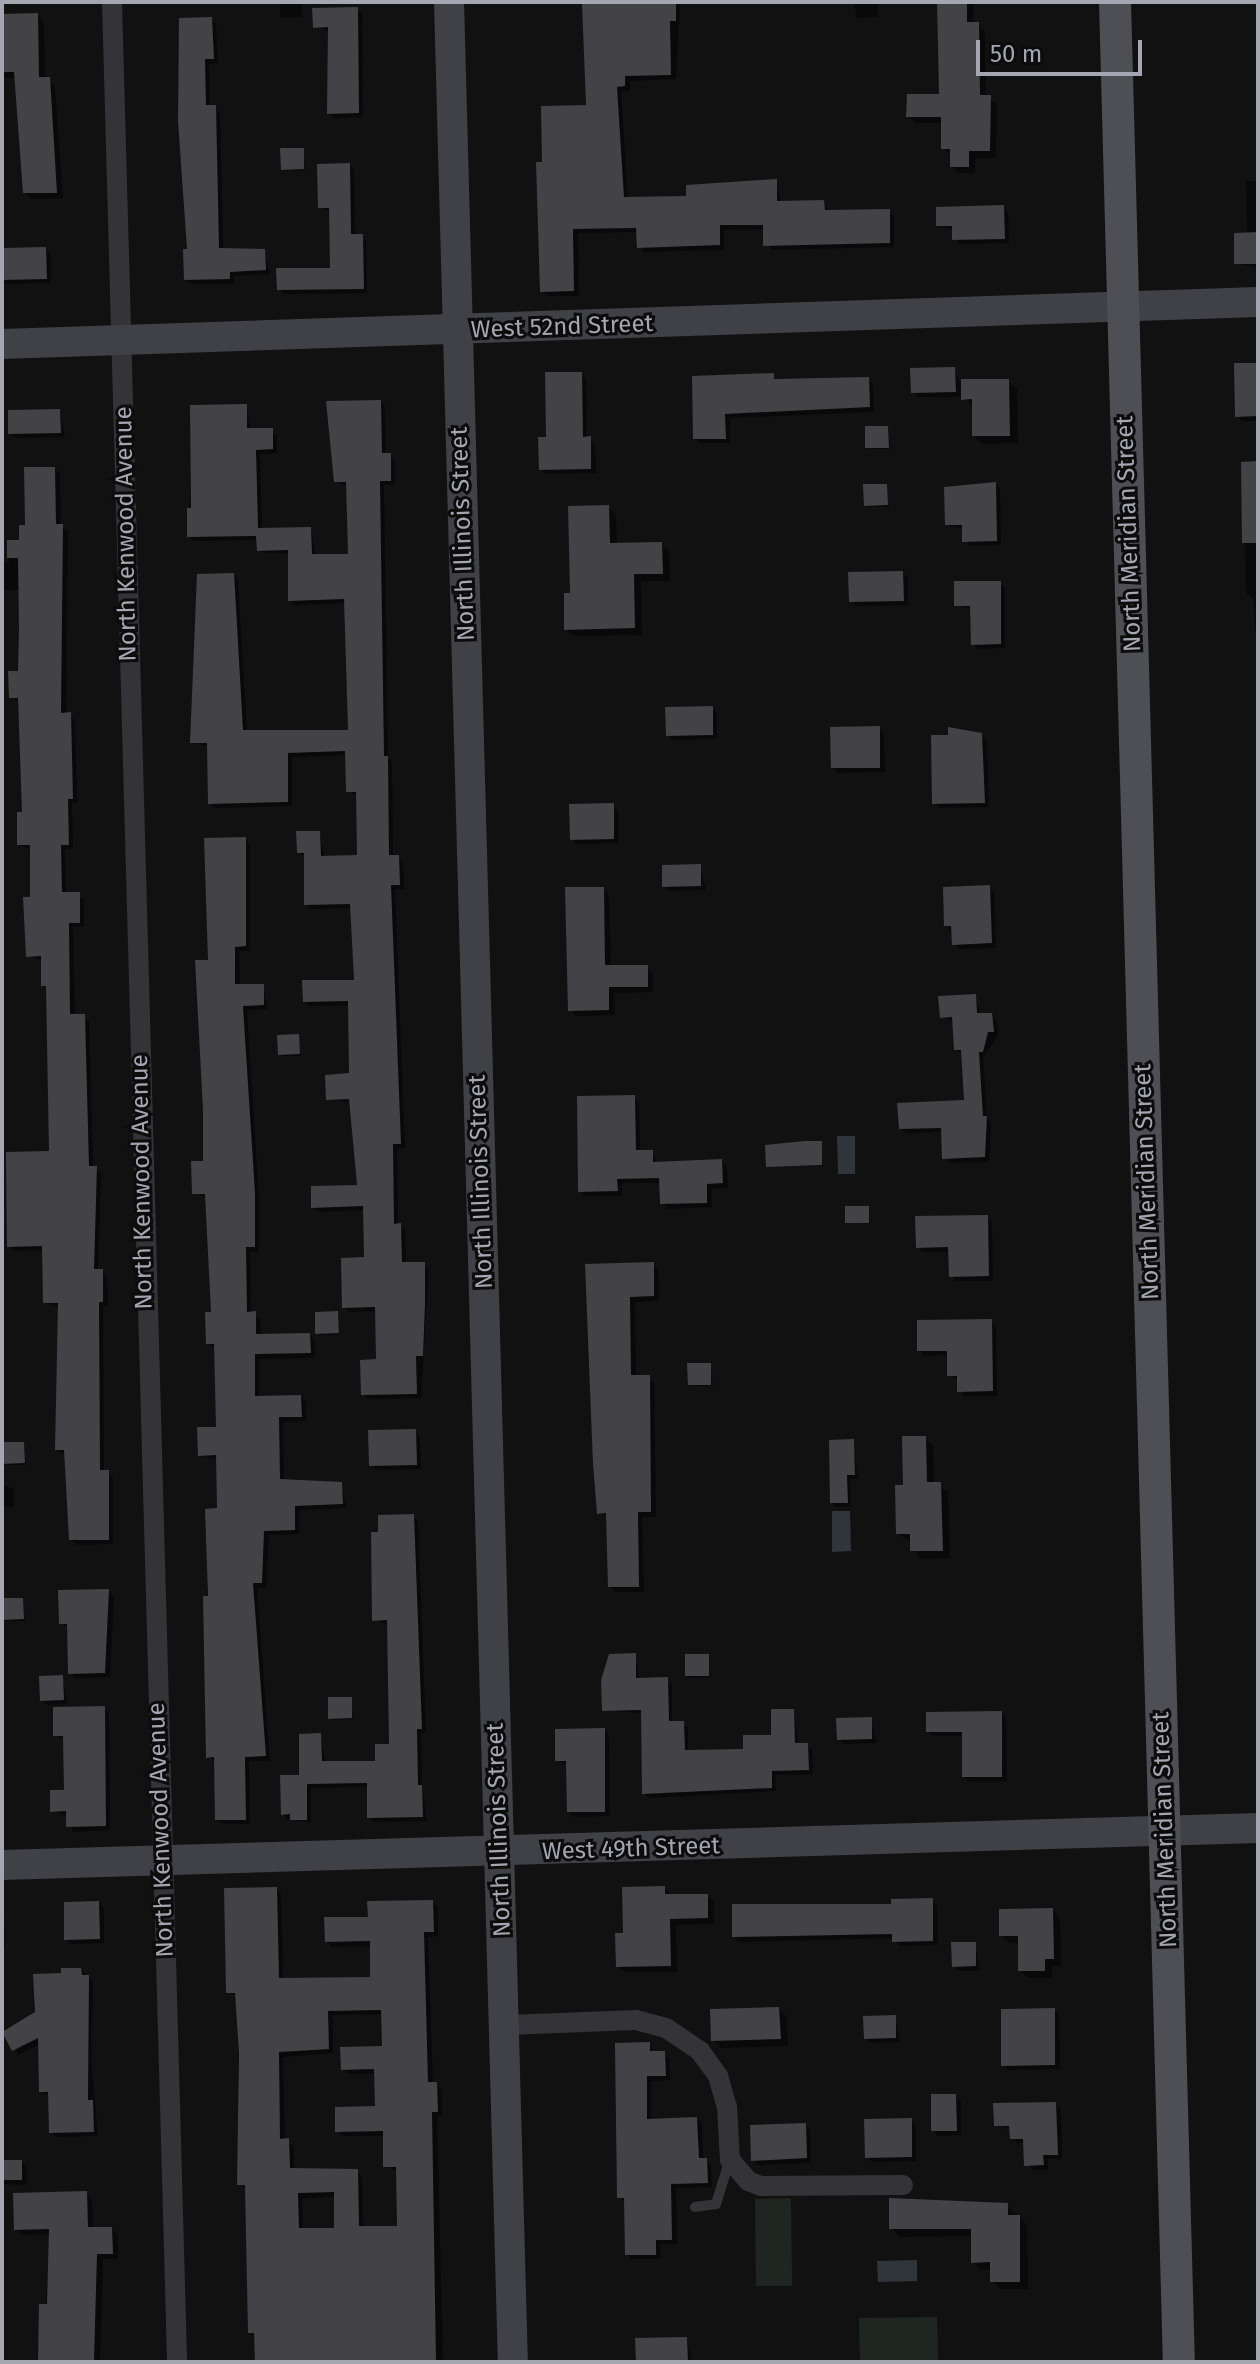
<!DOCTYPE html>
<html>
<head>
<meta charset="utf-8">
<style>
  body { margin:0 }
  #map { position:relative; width:1260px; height:2364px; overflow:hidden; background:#111112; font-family:"Fira Sans",sans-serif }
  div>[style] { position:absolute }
  .green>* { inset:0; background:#1f2621 }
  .water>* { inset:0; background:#30353c }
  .shadow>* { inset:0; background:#0007 }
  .building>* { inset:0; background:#434347 }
  .lane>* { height:10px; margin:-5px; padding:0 5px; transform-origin:5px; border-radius:5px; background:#343438 }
  .street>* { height:20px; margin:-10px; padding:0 10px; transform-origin:10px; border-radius:10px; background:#343438 }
  .secondary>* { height:30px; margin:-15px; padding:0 15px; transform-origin:15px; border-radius:15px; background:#404146 }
  .primary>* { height:32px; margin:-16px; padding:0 16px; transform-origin:16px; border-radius:16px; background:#4e4f55 }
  span { translate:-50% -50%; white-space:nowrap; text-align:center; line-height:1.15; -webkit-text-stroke:6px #0c0c0d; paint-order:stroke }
  .street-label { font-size:24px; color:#a4a6b1 }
  .frame { position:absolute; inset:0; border:4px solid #a4a6b1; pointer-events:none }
  .scale { position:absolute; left:976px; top:40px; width:166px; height:36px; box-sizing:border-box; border:4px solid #a4a6b1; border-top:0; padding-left:10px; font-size:24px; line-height:28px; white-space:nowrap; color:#a4a6b1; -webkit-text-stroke:6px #0c0c0d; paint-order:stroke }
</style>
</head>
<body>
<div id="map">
  <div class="green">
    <div style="clip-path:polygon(791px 2198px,792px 2286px,756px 2286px,755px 2199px)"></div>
    <div style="clip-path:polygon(937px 2317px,938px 2362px,860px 2362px,859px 2318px)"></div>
  </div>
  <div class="water">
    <div style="clip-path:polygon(837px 1136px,855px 1136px,855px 1174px,838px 1174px)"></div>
    <div style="clip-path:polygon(832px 1511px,850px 1511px,851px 1551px,832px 1552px)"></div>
    <div style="clip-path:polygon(917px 2260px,917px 2281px,878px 2282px,877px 2261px)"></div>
  </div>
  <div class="shadow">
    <div style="clip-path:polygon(279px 2px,301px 2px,302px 17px,281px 18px)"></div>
    <div style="clip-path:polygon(582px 2px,680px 5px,676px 79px,630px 81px,630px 91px,621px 91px,628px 199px,688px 198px,776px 181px,781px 203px,823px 202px,829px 212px,889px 211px,894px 216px,894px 247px,771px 250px,765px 229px,724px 230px,724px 250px,644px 252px,638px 232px,578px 233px,579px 296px,547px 296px,542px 291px,544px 164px,589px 107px)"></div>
    <div style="clip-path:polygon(854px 2px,877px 2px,878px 17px,857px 18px)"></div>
    <div style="clip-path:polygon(939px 2px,973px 2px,974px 24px,985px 31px,986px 97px,997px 104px,996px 158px,975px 158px,975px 173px,959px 173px,952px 166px,952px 155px,943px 148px,943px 123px,915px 123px,908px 116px,941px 96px)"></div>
    <div style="clip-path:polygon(357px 9px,362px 14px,363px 117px,334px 118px,329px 113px,330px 32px,315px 27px)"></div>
    <div style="clip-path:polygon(37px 15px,44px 22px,45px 79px,55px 86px,63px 198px,31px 199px,25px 192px,17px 78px,2px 78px,2px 50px)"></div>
    <div style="clip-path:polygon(211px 19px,216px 24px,218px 63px,209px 64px,210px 107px,220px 112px,223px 251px,264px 251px,270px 274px,234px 276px,234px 284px,190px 284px,185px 279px,190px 251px,180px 121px)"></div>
    <div style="clip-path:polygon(303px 150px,305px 170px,285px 171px,283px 169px)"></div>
    <div style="clip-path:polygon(349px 165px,354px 170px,355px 236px,366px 241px,367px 293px,283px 294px,279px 289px,332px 270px,331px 212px,320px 207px)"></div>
    <div style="clip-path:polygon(1246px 181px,1258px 181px,1258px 268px,1236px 263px,1247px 234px)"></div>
    <div style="clip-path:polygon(1003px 207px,1008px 212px,1009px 243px,959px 244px,954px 230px,938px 226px)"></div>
    <div style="clip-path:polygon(45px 249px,51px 254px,51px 283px,2px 284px,2px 250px)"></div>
    <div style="clip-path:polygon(1258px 365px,1258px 421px,1242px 421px,1237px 416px)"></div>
    <div style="clip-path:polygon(954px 369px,959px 381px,1008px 381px,1017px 389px,1018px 443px,982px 444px,974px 436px,974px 407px,963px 397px,918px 397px,913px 392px)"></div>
    <div style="clip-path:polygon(581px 374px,586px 379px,587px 439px,595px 444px,596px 473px,546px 474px,541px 469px,548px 439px)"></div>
    <div style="clip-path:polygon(694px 378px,868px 379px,873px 384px,874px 412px,730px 418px,730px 443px,700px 443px,695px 438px)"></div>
    <div style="clip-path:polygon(381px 402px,385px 407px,386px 455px,395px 460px,395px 485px,384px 485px,388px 758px,392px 762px,393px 857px,403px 861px,404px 889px,395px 889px,405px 1148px,397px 1148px,398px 1225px,405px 1230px,406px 1264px,429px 1268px,421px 1398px,368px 1399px,363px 1394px,378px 1361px,377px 1311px,349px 1312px,344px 1307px,366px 1259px,366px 1210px,318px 1212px,313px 1207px,359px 1187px,351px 1103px,328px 1099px,351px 1075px,350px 1005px,310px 1006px,305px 1001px,356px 982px,352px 908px,311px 909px,306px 904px,306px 857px,299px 853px,319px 833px,325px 858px,359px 857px,358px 796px,348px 791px,347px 755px,292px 757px,292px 806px,215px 808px,210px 803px,209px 747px,192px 742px,233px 575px,238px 580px,247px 732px,350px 732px,346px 603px,295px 605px,290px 600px,290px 554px,261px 552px,297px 547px,261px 552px,258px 540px,194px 541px,189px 536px,192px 407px,246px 406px,251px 430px,277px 435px,277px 453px,260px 454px,262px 530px,311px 529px,316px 556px,350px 556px,348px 486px,335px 481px)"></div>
    <div style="clip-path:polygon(60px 411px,65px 437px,16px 438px,10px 433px)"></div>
    <div style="clip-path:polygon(888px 428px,890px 449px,869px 449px,867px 447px)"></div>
    <div style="clip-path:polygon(1243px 463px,1258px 463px,1258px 660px,1253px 598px,1246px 593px)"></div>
    <div style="clip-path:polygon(55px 469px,60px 474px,61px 526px,68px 531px,66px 714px,75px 720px,77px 803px,72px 803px,73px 849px,65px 849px,66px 894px,84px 899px,84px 927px,73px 927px,75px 1016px,89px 1021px,93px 1168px,101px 1173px,98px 1271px,107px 1276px,108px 1306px,103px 1306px,104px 1472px,113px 1477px,113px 1544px,77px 1545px,71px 1540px,66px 1455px,57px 1450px,60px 1307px,45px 1302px,44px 1250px,14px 1251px,9px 1246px,51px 1153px,48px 989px,43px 961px,28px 956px,32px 850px,19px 845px,24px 814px,21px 702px,11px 697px,20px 673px,20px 590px,2px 590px,2px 563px,9px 563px,9px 542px,21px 542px)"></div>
    <div style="clip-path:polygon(995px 484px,1000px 489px,1001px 545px,969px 546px,964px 529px,947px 525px)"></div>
    <div style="clip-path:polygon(886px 486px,889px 507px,868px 507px,866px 505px)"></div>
    <div style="clip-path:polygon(608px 507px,616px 515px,617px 544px,661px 544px,669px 551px,670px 581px,641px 581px,642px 635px,574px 636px,566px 629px,572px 595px)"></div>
    <div style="clip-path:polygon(903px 573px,908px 578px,908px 605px,856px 606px,851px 601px)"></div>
    <div style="clip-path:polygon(1000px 583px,1005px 588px,1005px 648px,978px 649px,973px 644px,972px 610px,956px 605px)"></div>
    <div style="clip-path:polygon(712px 708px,717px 713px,717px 739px,673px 740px,668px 735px)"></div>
    <div style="clip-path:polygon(879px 728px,884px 733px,885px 772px,838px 773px,833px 768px)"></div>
    <div style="clip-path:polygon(981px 735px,987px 740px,989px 807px,939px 808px,934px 803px,950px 737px)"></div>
    <div style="clip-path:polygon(613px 806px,618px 811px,619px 843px,577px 844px,572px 839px)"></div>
    <div style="clip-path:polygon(245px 839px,250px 844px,250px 951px,239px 951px,240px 986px,263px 986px,268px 1009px,247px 1010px,259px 1199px,259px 1252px,250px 1252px,251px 1314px,260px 1318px,261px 1336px,310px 1335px,315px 1340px,315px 1358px,259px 1359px,259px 1398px,301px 1397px,306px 1402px,306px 1421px,283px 1422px,284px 1481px,341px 1484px,347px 1508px,299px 1510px,299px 1534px,269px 1535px,266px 1588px,257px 1588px,270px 1761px,249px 1761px,250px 1824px,222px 1824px,217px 1819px,216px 1762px,208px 1757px,207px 1511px,219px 1510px,218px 1460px,199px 1455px,218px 1429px,216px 1348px,208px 1343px,213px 1314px,208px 1198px,194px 1193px,205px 1163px,210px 962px)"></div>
    <div style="clip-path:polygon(700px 866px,706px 890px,669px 891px,664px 886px)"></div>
    <div style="clip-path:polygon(989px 887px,994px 892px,996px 948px,959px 949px,946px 925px)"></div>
    <div style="clip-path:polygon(603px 889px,609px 895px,611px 967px,647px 967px,653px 974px,653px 992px,614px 993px,615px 1015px,576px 1016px,570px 1010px)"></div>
    <div style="clip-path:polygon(975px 996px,981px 1015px,997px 1020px,998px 1036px,983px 1057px,987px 1118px,991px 1123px,989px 1162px,949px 1163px,943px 1132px,906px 1133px,900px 1128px,966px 1102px,963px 1055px,956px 1050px,954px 1022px,942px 1017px)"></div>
    <div style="clip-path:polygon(298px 1036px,301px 1056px,282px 1056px,280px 1054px)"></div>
    <div style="clip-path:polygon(634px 1097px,639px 1103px,640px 1152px,652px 1152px,657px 1164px,722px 1161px,727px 1167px,728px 1188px,711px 1189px,712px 1207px,668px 1209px,662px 1203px,662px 1183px,622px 1183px,622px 1196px,586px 1196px,580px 1191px)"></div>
    <div style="clip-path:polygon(821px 1143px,823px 1166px,768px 1166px)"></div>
    <div style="clip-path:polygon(868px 1208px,870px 1224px,847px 1222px)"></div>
    <div style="clip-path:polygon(987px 1217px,992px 1222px,993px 1281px,956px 1281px,951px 1276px,950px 1252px,923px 1252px,918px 1247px)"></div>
    <div style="clip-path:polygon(653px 1264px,658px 1270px,659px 1301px,635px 1302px,636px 1377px,654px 1382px,656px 1517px,642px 1517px,644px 1592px,615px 1592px,610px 1586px,609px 1518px,599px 1513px,587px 1265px)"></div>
    <div style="clip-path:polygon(338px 1313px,340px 1334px,319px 1335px,317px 1333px)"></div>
    <div style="clip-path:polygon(991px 1321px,996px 1326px,997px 1396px,964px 1396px,959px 1380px,949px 1375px,949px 1355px,924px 1356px,919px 1350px)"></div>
    <div style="clip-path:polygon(2px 1345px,4px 1393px,2px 1393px)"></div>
    <div style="clip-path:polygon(710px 1365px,713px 1386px,692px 1386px,690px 1385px)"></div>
    <div style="clip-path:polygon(415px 1431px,420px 1436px,421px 1469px,376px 1470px,371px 1465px)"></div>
    <div style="clip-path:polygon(925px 1438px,933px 1446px,934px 1484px,948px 1492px,950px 1558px,920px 1559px,912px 1542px,898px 1534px,905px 1487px)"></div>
    <div style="clip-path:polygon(853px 1441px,858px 1478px,850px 1479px,851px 1506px,836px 1507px,832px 1502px)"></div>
    <div style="clip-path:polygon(24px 1444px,26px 1465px,5px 1465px,3px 1463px)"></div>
    <div style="clip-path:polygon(2px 1486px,14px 1488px,14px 1507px,2px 1507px)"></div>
    <div style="clip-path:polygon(413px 1516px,418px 1521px,426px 1733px,421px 1733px,422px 1788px,427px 1821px,374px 1822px,369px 1817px,369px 1787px,311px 1788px,311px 1823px,288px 1819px,283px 1814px,320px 1736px,326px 1763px,377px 1763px,391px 1746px,389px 1625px,374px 1620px,381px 1534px)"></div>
    <div style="clip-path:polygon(108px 1591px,114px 1596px,110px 1677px,75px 1678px,70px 1673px,70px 1628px,61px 1623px)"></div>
    <div style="clip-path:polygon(2px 1600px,23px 1600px,25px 1621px,4px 1621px)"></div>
    <div style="clip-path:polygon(635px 1656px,640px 1680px,672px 1684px,672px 1723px,688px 1727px,688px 1752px,745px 1751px,773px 1737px,794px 1711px,798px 1745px,812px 1749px,813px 1774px,775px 1775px,776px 1791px,649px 1798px,644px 1793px,643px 1713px,604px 1710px)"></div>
    <div style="clip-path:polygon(708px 1656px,710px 1677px,689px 1678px,687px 1676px)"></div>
    <div style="clip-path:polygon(62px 1677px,68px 1704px,47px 1705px,42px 1700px)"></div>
    <div style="clip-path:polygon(351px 1699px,353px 1719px,332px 1720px,330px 1718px)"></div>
    <div style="clip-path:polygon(104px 1708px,109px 1714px,110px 1830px,73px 1832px,68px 1816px,52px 1811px,66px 1792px,65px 1740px,55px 1735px)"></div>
    <div style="clip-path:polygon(1001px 1713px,1006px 1718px,1007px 1781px,969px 1782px,964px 1777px,964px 1736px,933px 1736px,928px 1731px)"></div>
    <div style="clip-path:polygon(871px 1719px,877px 1743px,844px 1744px,839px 1739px)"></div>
    <div style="clip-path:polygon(604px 1730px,609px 1735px,610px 1816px,574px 1817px,569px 1812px,568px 1765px,557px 1760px)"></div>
    <div style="clip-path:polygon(664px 1888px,671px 1895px,707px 1896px,714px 1902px,714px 1924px,676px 1925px,677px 1972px,625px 1972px,618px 1966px,625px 1935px)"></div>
    <div style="clip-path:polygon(evenodd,276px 1889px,281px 1894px,283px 1980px,372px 1979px,372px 1946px,332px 1947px,327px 1941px,370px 1918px,432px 1902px,438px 1907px,438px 1936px,428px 1937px,433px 2084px,442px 2090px,442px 2117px,437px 2117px,443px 2362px,257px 2362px,256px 2338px,250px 2332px,247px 2189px,239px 2184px,238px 1997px,228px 1992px,276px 1889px,384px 2014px,384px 2048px,343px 2069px,348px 2074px,376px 2074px,377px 2108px,337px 2131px,343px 2136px,385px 2136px,385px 2166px,398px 2171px,399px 2228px,363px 2228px,362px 2177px,357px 2171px,294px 2170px,294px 2146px,285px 2141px,283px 2057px,333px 2053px,333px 2015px,384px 2014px,276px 1889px,336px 2197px,336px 2230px,303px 2230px,302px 2198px,336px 2197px)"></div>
    <div style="clip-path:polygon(932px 1900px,937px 1905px,938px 1945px,899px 1946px,894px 1938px,739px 1942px,734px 1936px)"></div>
    <div style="clip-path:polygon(99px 1903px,104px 1908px,104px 1943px,72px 1944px,66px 1939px)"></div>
    <div style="clip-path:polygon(2px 1909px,4px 1912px,5px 1948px,2px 1948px)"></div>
    <div style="clip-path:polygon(1052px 1910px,1060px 1918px,1061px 1966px,1052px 1966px,1052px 1978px,1028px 1978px,1020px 1970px,1020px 1943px,1010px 1943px,1001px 1935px)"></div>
    <div style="clip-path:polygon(975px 1944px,980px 1971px,959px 1971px,954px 1966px)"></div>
    <div style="clip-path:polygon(81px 1970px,93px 1982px,91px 2058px,98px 2136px,56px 2137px,51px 2132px,50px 2096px,41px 2091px,40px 2044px,18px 2055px,3px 2030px,37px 2013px,35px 1976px)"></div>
    <div style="clip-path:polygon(779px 2009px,787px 2017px,788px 2046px,721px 2048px,713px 2040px)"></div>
    <div style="clip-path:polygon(1054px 2010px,1059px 2015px,1060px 2069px,1008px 2070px,1003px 2065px)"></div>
    <div style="clip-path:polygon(895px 2017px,900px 2042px,871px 2043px,866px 2038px)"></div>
    <div style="clip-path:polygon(649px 2044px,654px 2053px,669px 2058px,670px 2080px,651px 2081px,651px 2121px,697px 2119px,702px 2124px,703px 2160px,711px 2165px,712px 2187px,676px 2188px,677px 2244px,660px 2244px,661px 2259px,632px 2259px,627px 2254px,626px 2202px,619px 2197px)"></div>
    <div style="clip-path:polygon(956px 2096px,961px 2101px,961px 2135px,938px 2136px,933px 2130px)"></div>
    <div style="clip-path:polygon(1056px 2104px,1061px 2109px,1062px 2159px,1048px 2159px,1048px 2170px,1031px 2170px,1025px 2143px,1017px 2143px,1011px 2130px,996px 2125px)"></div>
    <div style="clip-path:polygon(911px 2120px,916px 2125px,916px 2161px,872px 2162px,867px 2157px)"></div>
    <div style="clip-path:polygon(805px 2125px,810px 2130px,811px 2163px,758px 2165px,753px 2160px)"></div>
    <div style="clip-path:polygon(2px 2160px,21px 2162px,27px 2167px,27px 2185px,2px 2184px)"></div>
    <div style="clip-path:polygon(86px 2193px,92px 2199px,93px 2229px,112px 2229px,118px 2235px,118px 2259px,103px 2259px,100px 2362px,41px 2362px,51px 2234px,22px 2235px,16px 2229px)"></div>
    <div style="clip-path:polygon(1007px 2205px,1027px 2225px,1028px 2289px,1001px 2289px,992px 2281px,992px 2270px,981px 2270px,973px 2262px,973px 2236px,900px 2237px,891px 2228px)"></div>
    <div style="clip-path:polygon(687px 2339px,692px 2362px,638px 2362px)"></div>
  </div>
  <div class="building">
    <div style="clip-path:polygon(676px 2px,676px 21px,670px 21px,671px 75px,625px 76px,625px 86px,617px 87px,624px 197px,686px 196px,686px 185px,777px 179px,777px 201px,824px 200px,825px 210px,890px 209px,890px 243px,763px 246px,763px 225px,720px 225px,720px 245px,637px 248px,636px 228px,573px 229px,574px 291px,540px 292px,536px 162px,542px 162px,541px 106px,586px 105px,582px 4px)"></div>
    <div style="clip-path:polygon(937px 2px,967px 2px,967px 22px,979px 22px,980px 95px,991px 95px,990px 151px,969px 151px,969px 167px,950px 167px,950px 149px,941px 149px,941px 117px,906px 117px,907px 94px,939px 94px)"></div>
    <div style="clip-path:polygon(358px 7px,359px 113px,327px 114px,328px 27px,313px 28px,312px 8px)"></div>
    <div style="clip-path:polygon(38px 13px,39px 77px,50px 77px,57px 193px,23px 193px,14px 72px,2px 72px,3px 14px)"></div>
    <div style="clip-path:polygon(212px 17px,214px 59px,205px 59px,206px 105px,216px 105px,219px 248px,265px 249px,266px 270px,230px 272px,230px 279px,184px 280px,183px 249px,187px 249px,178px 121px,179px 18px)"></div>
    <div style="clip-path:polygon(280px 148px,304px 148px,304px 169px,281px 170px)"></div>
    <div style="clip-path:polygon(350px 163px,351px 234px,363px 234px,364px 289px,277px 290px,276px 268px,330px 268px,329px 208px,318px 208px,317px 164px)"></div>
    <div style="clip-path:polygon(1004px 205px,1005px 239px,952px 240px,952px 226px,936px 226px,936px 207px)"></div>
    <div style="clip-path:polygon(1258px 232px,1258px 264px,1234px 264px,1234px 233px)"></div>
    <div style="clip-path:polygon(46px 247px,47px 279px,2px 280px,2px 248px)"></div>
    <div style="clip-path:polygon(1234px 363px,1258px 363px,1258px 416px,1235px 417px)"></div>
    <div style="clip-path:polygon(955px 367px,956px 392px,911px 393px,910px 368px)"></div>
    <div style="clip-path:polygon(545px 372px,582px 372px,583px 437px,591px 436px,591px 469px,539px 470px,538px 437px,546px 437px)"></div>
    <div style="clip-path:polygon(774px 373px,774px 379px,869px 377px,870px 407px,725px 414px,726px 439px,693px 439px,692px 376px)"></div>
    <div style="clip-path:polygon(961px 379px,1009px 379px,1010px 436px,972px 436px,972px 399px,961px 400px)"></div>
    <div style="clip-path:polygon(381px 400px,382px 453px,391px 453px,391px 481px,380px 481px,384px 756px,388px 756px,389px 855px,399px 855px,400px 885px,391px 885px,401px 1144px,393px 1144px,394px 1224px,401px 1223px,402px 1262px,425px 1262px,425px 1304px,423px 1356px,416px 1356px,417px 1394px,361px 1395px,360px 1360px,376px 1359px,375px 1307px,342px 1308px,341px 1258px,364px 1257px,363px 1206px,311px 1208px,311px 1186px,357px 1185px,349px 1099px,326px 1100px,325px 1075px,349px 1073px,348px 1001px,303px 1002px,302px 980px,354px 980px,350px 904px,304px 905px,304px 853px,297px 853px,296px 831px,320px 831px,321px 856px,357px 855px,356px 792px,346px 792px,345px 751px,288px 753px,288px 802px,208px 804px,207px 743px,190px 743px,197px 574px,234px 573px,243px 730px,348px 730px,344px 599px,288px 601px,288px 550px,257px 551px,256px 536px,187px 537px,187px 508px,191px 508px,190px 405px,247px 404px,247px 428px,273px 428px,273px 449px,256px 450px,258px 528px,311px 527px,312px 554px,348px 554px,346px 482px,334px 482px,326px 401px)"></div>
    <div style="clip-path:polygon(60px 409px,61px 433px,8px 434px,8px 410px)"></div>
    <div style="clip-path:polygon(865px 426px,888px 426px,889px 448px,865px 448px)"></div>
    <div style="clip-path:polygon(1258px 461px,1258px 543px,1242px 543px,1241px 462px)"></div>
    <div style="clip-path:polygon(24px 467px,55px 467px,56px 524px,63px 524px,61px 713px,71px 712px,73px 799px,68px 799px,69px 845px,61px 845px,62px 892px,80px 892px,80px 923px,69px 923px,70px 1014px,85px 1014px,89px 1166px,97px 1166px,94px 1269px,103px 1269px,103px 1302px,99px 1302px,100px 1470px,109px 1470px,109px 1540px,69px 1540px,64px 1450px,55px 1450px,58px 1303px,43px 1303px,42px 1246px,7px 1247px,6px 1152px,49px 1151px,46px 986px,41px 986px,41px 956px,26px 957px,23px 897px,30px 897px,30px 845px,17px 845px,17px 812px,22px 812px,18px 698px,9px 698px,8px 671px,18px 671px,19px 630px,18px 558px,7px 558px,7px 540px,19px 540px,19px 525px,25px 525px)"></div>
    <div style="clip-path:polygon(996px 482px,997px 541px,962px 542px,962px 525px,945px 525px,944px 487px)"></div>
    <div style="clip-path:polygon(863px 484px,887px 484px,888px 505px,864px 506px)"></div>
    <div style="clip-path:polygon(609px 505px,610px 543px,662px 542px,663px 574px,634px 574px,635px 628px,564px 630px,564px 593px,570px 593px,568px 506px)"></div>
    <div style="clip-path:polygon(903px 571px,904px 601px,849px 602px,848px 572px)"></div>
    <div style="clip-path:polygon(954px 581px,1001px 581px,1001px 644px,971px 645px,970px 606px,954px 606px)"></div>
    <div style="clip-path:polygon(713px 706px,713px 735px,666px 736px,665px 707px)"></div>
    <div style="clip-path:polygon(880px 726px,880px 768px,831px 768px,830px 727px)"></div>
    <div style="clip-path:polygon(948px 727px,982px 733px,985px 803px,932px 804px,931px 735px,948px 735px)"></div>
    <div style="clip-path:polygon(614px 803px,614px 839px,570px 840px,569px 804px)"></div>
    <div style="clip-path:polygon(246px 837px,246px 946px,235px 947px,235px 984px,264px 984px,264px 1005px,243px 1006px,255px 1193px,255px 1247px,246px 1247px,247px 1312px,256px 1311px,256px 1334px,310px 1333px,311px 1353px,255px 1354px,255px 1396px,301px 1395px,302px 1417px,279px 1417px,280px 1479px,342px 1482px,343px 1504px,295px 1506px,295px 1530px,264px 1531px,262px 1583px,253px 1583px,266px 1756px,245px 1757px,246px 1820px,215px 1820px,214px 1757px,206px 1758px,203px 1596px,208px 1596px,205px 1509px,217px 1508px,216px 1455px,198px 1456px,197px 1427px,216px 1427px,214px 1344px,206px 1344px,205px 1312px,211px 1312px,205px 1194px,192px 1194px,191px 1161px,203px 1161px,203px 1110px,195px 960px,208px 960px,204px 838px)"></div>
    <div style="clip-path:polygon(701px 864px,701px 886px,662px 887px,662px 865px)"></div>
    <div style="clip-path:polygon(990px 885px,992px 943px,952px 945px,951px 926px,944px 926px,943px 887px)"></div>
    <div style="clip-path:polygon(565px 887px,604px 887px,605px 965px,648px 965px,648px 987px,609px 987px,609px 1010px,568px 1011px)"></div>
    <div style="clip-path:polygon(976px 994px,977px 1013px,992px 1013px,994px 1032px,988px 1032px,983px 1052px,979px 1052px,983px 1116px,987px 1116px,985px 1157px,942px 1159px,941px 1128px,899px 1129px,897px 1103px,964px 1100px,961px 1050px,954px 1050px,952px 1017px,940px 1018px,938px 996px)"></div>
    <div style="clip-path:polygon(299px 1034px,300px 1054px,278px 1055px,277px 1035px)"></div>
    <div style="clip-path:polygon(635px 1095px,636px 1150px,653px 1150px,653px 1162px,722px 1159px,723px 1183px,707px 1184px,707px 1203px,660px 1204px,659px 1178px,617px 1179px,618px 1191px,578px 1192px,577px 1096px)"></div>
    <div style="clip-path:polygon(805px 1141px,822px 1141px,822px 1165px,766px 1167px,765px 1145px)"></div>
    <div style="clip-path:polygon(845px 1206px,869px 1206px,869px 1223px,845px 1223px)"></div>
    <div style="clip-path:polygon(988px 1215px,989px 1276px,949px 1277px,948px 1247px,916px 1248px,915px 1216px)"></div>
    <div style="clip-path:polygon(654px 1262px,654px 1296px,630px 1297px,631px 1375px,650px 1375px,651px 1512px,638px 1512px,639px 1587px,608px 1587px,606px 1513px,597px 1514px,593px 1464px,585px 1264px)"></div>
    <div style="clip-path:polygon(338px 1311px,339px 1333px,315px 1334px,315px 1312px)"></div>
    <div style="clip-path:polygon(992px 1319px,993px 1391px,957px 1392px,957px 1376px,947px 1376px,947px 1351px,917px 1351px,917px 1320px)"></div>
    <div style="clip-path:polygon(687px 1363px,711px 1363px,711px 1385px,688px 1385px)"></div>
    <div style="clip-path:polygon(416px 1429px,417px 1465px,369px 1466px,368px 1430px)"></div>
    <div style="clip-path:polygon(902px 1436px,926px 1436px,927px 1482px,941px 1482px,943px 1551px,910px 1551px,910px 1534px,896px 1534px,895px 1485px,903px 1485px)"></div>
    <div style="clip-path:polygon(854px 1439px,855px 1475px,847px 1475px,848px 1503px,830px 1503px,829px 1440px)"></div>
    <div style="clip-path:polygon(2px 1442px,24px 1442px,25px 1463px,2px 1464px)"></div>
    <div style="clip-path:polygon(414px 1514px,422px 1729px,417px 1729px,418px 1785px,422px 1785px,423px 1817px,367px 1818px,367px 1783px,307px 1784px,307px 1820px,290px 1820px,290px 1814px,281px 1815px,280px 1775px,299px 1775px,299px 1734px,321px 1733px,322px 1761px,375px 1761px,375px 1744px,389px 1744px,387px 1620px,372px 1621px,371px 1532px,378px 1532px,378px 1515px)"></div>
    <div style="clip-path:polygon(109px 1589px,105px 1673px,68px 1674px,67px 1624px,59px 1624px,58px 1590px)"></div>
    <div style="clip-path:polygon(2px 1598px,23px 1598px,24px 1619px,2px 1620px)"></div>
    <div style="clip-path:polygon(636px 1653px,636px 1678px,668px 1677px,669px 1721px,684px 1721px,685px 1750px,743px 1749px,743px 1735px,771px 1735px,771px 1709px,794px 1709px,795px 1743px,808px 1743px,809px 1770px,772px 1771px,772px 1788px,642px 1794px,641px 1710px,602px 1711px,601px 1680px,609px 1654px)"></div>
    <div style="clip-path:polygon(685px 1654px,709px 1654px,709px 1676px,685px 1676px)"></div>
    <div style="clip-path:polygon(63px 1675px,64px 1700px,40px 1701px,39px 1676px)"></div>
    <div style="clip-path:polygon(328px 1697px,352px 1697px,352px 1718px,328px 1719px)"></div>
    <div style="clip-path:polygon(105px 1706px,106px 1826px,66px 1827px,66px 1811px,50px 1812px,50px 1790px,64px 1790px,63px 1736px,53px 1736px,53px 1707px)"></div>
    <div style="clip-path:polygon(1002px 1711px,1002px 1777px,962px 1777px,962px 1732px,926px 1732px,926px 1712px)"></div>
    <div style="clip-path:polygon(872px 1717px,872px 1739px,837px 1740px,836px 1718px)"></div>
    <div style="clip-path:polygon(605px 1728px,605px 1812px,567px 1812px,566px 1761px,555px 1761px,555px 1729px)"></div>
    <div style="clip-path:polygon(665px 1886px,665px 1894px,708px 1894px,708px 1918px,670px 1919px,671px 1966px,616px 1967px,615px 1933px,623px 1933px,622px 1887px)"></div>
    <div style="clip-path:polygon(evenodd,277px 1887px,279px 1978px,370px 1977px,370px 1941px,325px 1942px,324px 1917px,368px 1917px,367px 1901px,433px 1900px,434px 1932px,424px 1932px,428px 2082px,437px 2082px,438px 2112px,432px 2112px,436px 2362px,255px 2362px,254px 2333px,248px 2333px,245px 2185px,237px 2185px,239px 2053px,235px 1993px,226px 1993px,224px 1888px,277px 1887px,381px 2010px,382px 2046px,340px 2047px,341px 2070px,374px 2069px,375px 2106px,335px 2107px,335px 2132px,383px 2131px,383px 2167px,396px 2167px,397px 2226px,359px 2226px,358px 2169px,290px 2168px,289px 2138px,280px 2139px,279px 2052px,329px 2049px,328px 2011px,381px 2010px,277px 1887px,334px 2192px,334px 2228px,299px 2228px,298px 2193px,334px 2192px)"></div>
    <div style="clip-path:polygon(933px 1898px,933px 1941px,892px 1942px,892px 1934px,732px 1937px,732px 1904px,891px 1904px,891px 1899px)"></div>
    <div style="clip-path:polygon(99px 1901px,100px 1939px,64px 1940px,64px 1902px)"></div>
    <div style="clip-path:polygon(1053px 1908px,1054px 1959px,1045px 1959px,1045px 1971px,1018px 1971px,1018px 1936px,999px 1936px,999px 1909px)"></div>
    <div style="clip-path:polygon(951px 1942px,976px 1942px,976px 1966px,952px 1967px)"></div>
    <div style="clip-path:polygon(61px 1968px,81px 1968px,82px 1975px,89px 1975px,88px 2100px,93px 2100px,94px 2132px,49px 2133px,48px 2092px,39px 2092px,38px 2038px,12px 2051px,2px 2032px,35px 2012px,33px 1974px,61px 1973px)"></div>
    <div style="clip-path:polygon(779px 2007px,781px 2039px,711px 2041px,710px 2009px)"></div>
    <div style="clip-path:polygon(1055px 2008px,1055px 2065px,1001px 2066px,1001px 2009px)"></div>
    <div style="clip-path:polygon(896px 2015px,896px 2038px,864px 2039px,863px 2016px)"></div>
    <div style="clip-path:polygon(650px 2042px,650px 2051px,665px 2051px,666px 2076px,647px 2076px,647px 2119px,697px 2117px,699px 2158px,707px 2158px,708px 2183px,671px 2184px,672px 2240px,656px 2240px,656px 2255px,625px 2255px,624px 2198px,617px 2198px,615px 2043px)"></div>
    <div style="clip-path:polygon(931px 2094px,956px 2094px,957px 2131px,931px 2131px)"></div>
    <div style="clip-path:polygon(1056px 2102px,1058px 2155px,1043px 2155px,1044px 2165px,1024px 2166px,1023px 2139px,1010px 2139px,1009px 2126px,994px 2126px,993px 2103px)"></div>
    <div style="clip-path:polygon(912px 2118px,912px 2157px,865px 2158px,864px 2119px)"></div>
    <div style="clip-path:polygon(806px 2123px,807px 2158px,751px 2161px,750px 2125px)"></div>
    <div style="clip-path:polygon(2px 2160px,22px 2160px,22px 2180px,2px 2180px)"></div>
    <div style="clip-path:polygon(87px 2191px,88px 2227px,112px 2227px,113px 2254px,97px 2254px,94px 2362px,38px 2362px,39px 2304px,47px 2304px,49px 2229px,14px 2230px,13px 2193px)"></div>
    <div style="clip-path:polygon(889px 2198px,1008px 2203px,1008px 2215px,1020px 2215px,1020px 2282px,990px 2282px,990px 2262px,971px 2263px,971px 2229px,889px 2229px)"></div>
    <div style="clip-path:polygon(687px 2337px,688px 2362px,636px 2362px,635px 2338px)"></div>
  </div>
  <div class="lane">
    <div style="left:695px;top:2207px;width:21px;rotate:-8deg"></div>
    <div style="left:716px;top:2204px;width:44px;rotate:-72.8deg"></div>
  </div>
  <div class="street">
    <div style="left:112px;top:2px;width:2361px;rotate:88.42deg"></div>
    <div style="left:505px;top:2025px;width:131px;rotate:-2.2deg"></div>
    <div style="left:636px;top:2020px;width:31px;rotate:15deg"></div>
    <div style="left:666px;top:2028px;width:41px;rotate:34.1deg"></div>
    <div style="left:700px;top:2051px;width:31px;rotate:54deg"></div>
    <div style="left:718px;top:2076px;width:32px;rotate:74deg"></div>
    <div style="left:727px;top:2107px;width:53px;rotate:86.8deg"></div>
    <div style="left:730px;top:2160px;width:28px;rotate:49deg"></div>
    <div style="left:748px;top:2181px;width:14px;rotate:21deg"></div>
    <div style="left:761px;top:2186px;width:142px;rotate:-0.4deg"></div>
  </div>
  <div class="secondary">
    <div style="left:449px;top:2px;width:2361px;rotate:88.45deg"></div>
    <div style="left:2px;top:344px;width:1257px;rotate:-1.92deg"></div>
    <div style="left:2px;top:1865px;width:1257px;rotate:-1.69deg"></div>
  </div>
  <div class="primary">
    <div style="left:1115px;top:2px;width:2361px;rotate:88.45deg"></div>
  </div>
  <div class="street-label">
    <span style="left:562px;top:327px;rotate:-2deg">West 52nd Street</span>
    <span style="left:126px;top:534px;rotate:-91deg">North Kenwood Avenue</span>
    <span style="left:463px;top:534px;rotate:-92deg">North Illinois Street</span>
    <span style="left:1129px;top:534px;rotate:-92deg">North Meridian Street</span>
    <span style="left:142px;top:1182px;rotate:-91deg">North Kenwood Avenue</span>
    <span style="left:481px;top:1182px;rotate:-92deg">North Illinois Street</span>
    <span style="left:1147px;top:1182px;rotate:-92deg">North Meridian Street</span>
    <span style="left:161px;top:1830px;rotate:-92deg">North Kenwood Avenue</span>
    <span style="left:499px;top:1830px;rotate:-92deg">North Illinois Street</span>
    <span style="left:1165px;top:1830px;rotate:-92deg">North Meridian Street</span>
    <span style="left:631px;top:1849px;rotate:-2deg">West 49th Street</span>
  </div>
  <div class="frame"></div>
  <div class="scale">50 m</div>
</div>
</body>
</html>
